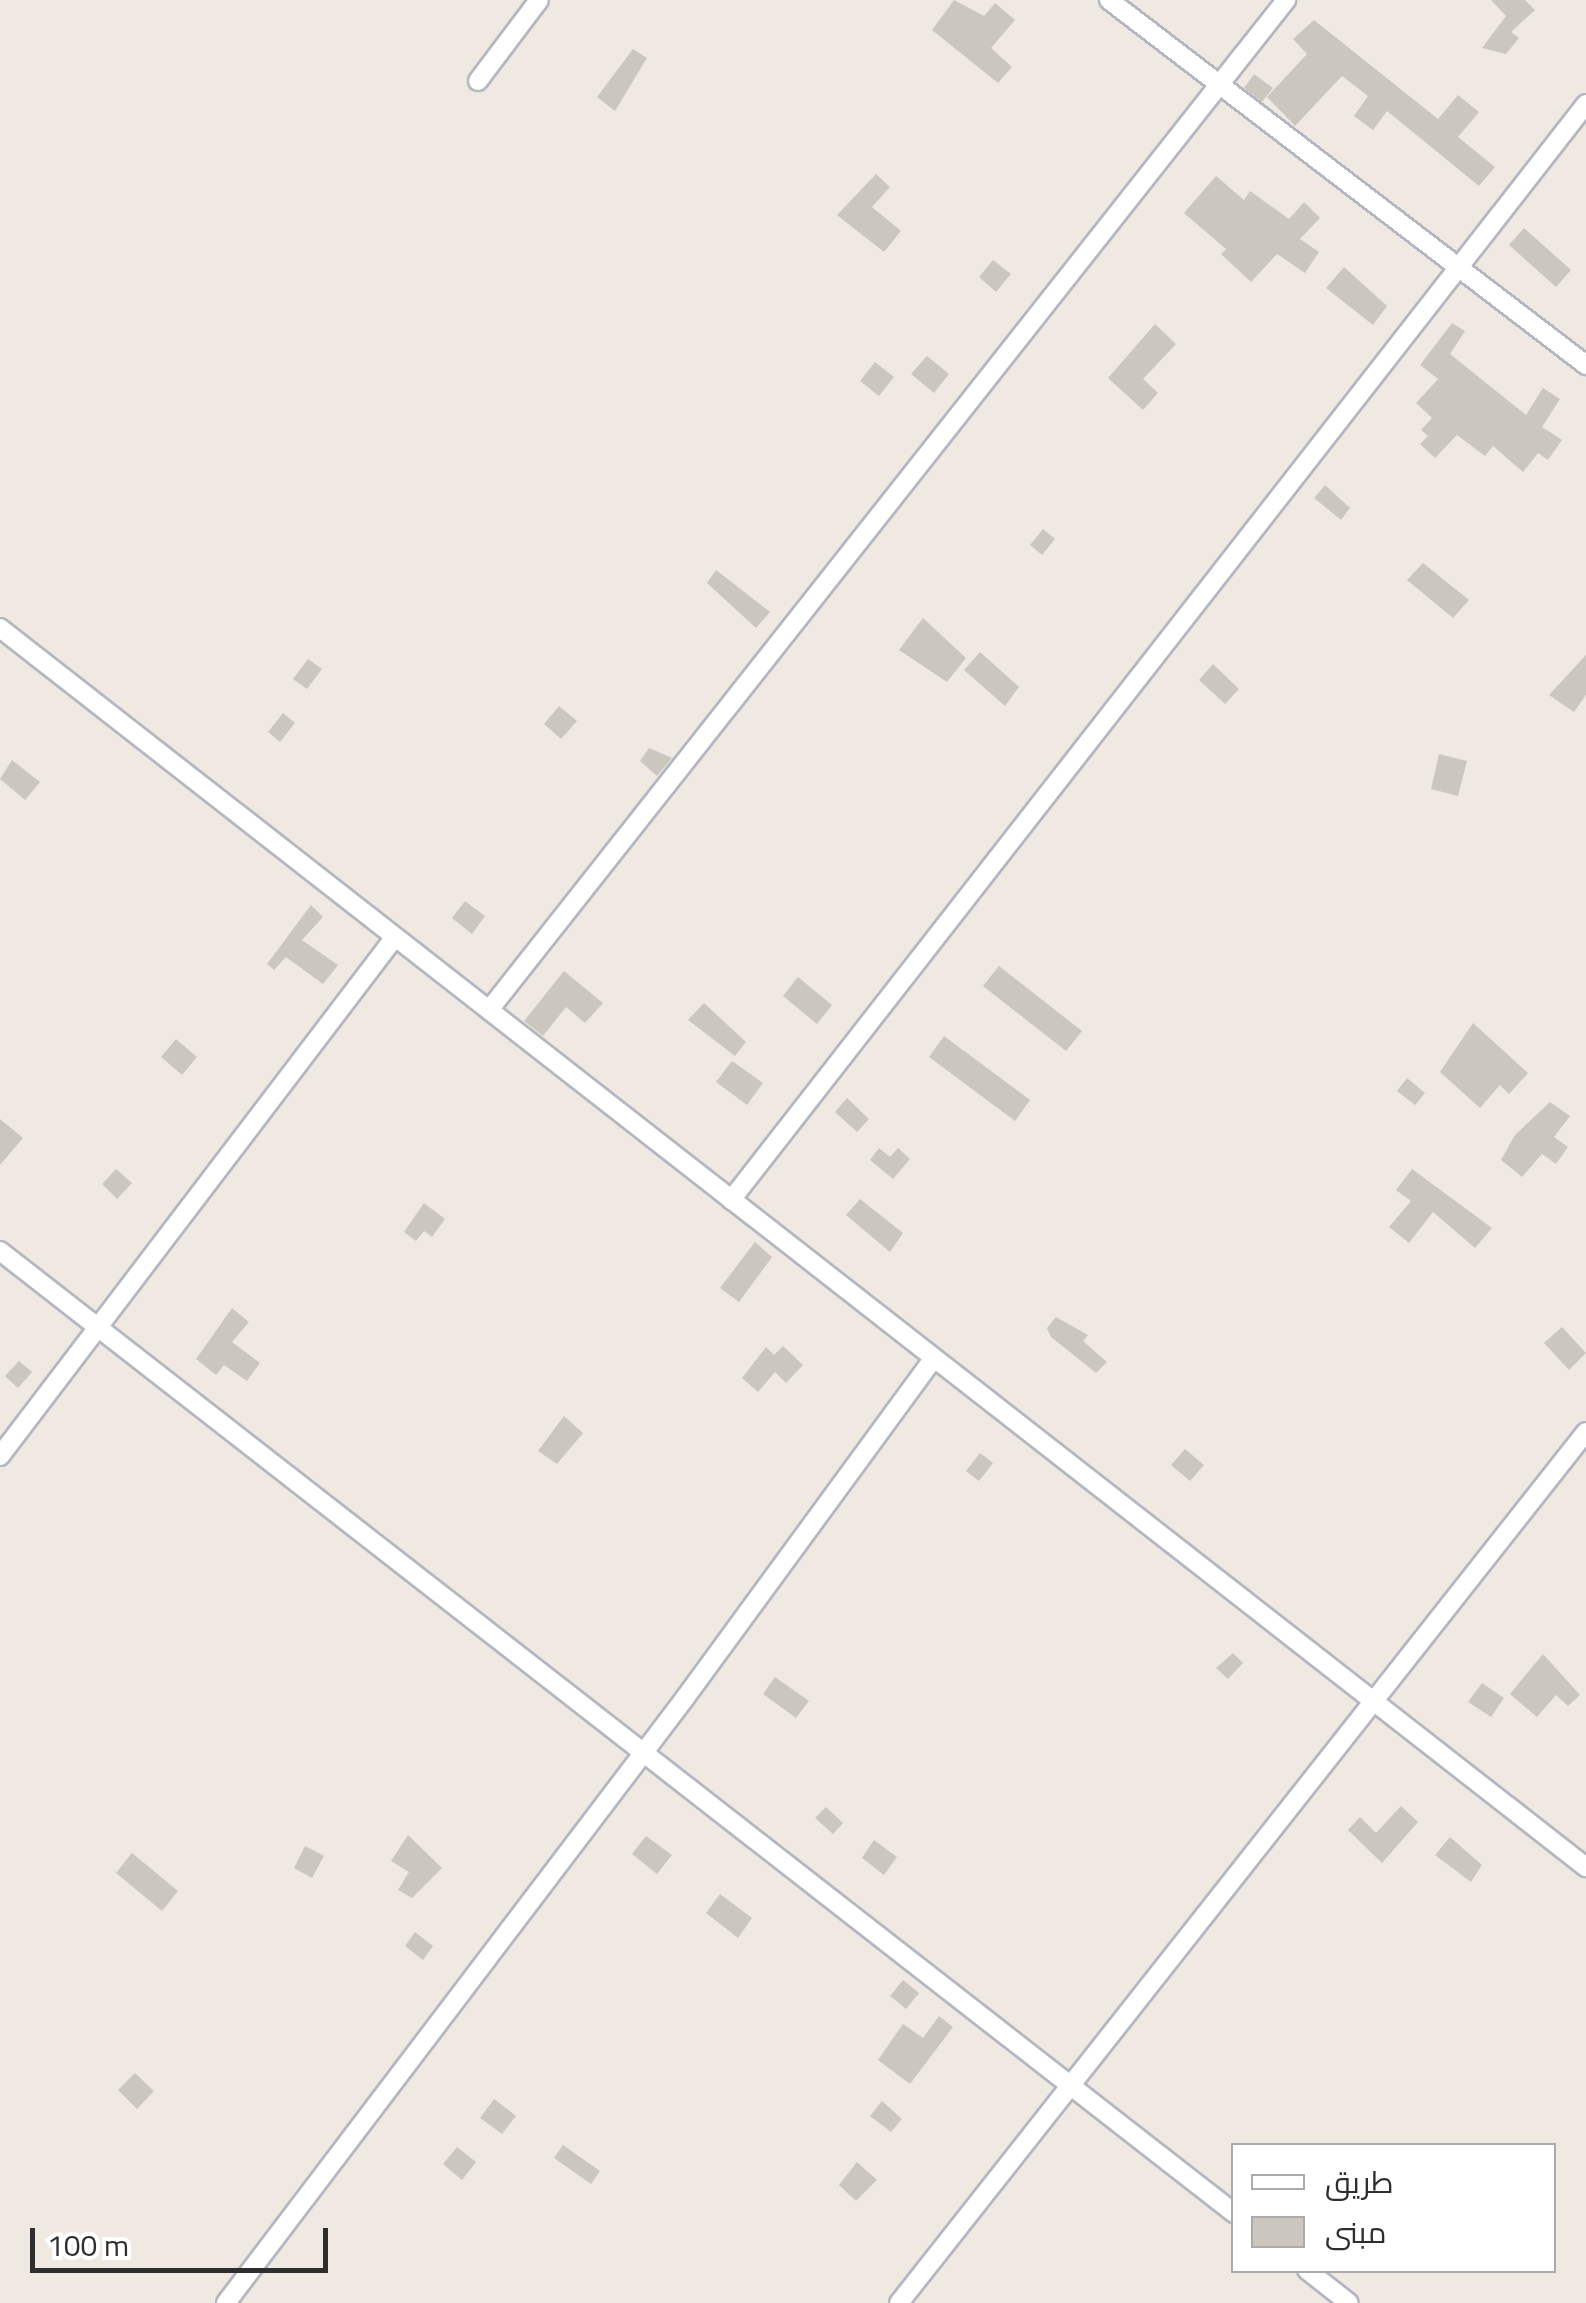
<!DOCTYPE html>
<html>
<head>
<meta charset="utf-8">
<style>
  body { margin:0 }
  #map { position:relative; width:1586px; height:2303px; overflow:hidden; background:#efe9e1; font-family:"Titillium Web",Cairo,sans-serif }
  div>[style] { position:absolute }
  .building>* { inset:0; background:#cbc7bf }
  .roads { filter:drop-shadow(2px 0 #b4b7c1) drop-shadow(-2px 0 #b4b7c1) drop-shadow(0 2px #b4b7c1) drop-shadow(0 -2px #b4b7c1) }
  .street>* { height:18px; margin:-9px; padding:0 9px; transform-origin:9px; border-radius:9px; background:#fff }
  span { translate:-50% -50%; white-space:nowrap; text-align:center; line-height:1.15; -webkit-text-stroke:9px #fff; paint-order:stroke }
  .legend { position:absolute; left:1231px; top:2143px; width:325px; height:130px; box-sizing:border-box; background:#fff; border:2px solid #ababab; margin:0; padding:12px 18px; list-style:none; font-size:30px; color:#2e2e2e }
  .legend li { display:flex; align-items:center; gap:20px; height:50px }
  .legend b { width:50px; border:2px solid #ababab }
  .scale { position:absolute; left:30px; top:2228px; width:298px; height:45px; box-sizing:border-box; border:5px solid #2e2e2e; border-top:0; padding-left:12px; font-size:30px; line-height:35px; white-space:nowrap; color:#2e2e2e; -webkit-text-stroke:8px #fff; paint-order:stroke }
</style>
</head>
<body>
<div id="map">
  <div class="building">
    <div style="clip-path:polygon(954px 0,984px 16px,995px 3px,1015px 20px,991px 48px,1012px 67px,998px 83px,932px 30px)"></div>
    <div style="clip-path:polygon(1491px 0,1525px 0,1535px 10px,1511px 32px,1519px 38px,1506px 54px,1482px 48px,1506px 16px)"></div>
    <div style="clip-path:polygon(1314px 20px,1438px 119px,1458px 95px,1479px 112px,1458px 137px,1495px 167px,1479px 186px,1387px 111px,1373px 130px,1354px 116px,1368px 96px,1342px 76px,1295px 126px,1267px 97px,1307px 54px,1293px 39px)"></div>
    <div style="clip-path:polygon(633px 49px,647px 58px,615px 111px,597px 97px)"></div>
    <div style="clip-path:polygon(1254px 74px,1273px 88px,1262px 102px,1244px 88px)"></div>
    <div style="clip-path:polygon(876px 174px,890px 187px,872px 207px,901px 231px,884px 252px,837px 215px)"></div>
    <div style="clip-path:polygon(1216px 176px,1244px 200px,1250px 191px,1289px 219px,1304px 202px,1320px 218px,1300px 239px,1319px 252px,1305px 273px,1277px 254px,1251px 282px,1221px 254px,1226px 249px,1184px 213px)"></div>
    <div style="clip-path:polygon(1524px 228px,1571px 270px,1556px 287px,1509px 245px)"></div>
    <div style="clip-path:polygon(993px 260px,1011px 274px,996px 292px,979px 277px)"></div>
    <div style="clip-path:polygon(1344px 267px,1387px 306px,1373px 325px,1326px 288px)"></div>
    <div style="clip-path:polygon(1452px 323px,1465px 331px,1450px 354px,1526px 415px,1543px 388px,1560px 399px,1542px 427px,1562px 440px,1548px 460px,1538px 453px,1523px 472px,1493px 446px,1485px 456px,1457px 435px,1435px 458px,1420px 444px,1428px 436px,1421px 430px,1432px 418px,1416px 403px,1438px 379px,1420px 365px)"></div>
    <div style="clip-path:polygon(1155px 324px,1176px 344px,1143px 379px,1158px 393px,1143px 410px,1108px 378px)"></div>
    <div style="clip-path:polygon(927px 356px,949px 374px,934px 393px,911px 374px)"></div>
    <div style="clip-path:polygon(875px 362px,894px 377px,879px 396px,860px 381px)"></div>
    <div style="clip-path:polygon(1325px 485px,1350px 508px,1341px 520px,1314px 498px)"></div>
    <div style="clip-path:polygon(1043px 529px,1055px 539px,1042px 555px,1030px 545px)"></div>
    <div style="clip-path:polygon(1423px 563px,1469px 600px,1453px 618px,1407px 580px)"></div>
    <div style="clip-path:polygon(716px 570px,770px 612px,756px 628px,707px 583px)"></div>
    <div style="clip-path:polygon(923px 618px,966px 658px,947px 682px,899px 650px)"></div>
    <div style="clip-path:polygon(980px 652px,1019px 687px,1005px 706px,964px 670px)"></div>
    <div style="clip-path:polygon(1586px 655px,1586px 695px,1574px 712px,1549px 695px)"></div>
    <div style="clip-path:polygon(308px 659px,322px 669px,307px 689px,293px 679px)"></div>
    <div style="clip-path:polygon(1213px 664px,1239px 689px,1225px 704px,1199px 680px)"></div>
    <div style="clip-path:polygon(559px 706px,577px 721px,561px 739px,544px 724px)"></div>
    <div style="clip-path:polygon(283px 713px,295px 723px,280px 742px,268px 732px)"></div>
    <div style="clip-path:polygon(649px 748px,672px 758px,657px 776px,640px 761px)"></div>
    <div style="clip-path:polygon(1439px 754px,1467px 761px,1458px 796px,1431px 789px)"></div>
    <div style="clip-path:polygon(12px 760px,40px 782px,25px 800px,0 779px)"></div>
    <div style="clip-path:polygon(465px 901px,485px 916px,472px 934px,452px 918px)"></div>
    <div style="clip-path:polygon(311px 905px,323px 917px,302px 940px,338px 965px,323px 984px,286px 957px,274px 970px,267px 964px)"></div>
    <div style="clip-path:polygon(999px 966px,1082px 1031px,1066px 1051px,983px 986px)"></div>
    <div style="clip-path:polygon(564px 971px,603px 1003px,585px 1023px,566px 1007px,543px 1036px,524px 1021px)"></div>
    <div style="clip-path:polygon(798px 977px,832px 1005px,817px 1024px,783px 996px)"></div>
    <div style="clip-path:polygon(704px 1003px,746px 1042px,735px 1056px,688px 1020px)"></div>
    <div style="clip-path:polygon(1473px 1023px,1528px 1073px,1509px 1094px,1500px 1085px,1480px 1108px,1440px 1072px)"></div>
    <div style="clip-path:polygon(944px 1036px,1030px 1100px,1015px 1121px,929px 1057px)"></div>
    <div style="clip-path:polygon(176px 1039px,197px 1057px,182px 1075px,161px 1057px)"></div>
    <div style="clip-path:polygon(732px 1061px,763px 1083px,747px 1105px,716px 1082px)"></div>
    <div style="clip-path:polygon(1407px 1078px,1425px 1093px,1415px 1105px,1397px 1091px)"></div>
    <div style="clip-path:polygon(847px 1098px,869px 1119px,857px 1132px,835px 1112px)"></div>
    <div style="clip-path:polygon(1550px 1102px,1570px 1116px,1554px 1137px,1568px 1147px,1556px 1164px,1542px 1154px,1522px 1177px,1501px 1160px,1515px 1135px)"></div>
    <div style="clip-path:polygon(0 1119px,23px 1138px,0 1165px)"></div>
    <div style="clip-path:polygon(879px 1148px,890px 1157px,898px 1148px,910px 1159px,893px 1179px,870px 1160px)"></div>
    <div style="clip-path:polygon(116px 1169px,132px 1183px,117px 1199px,102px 1184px)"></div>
    <div style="clip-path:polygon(1412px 1169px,1492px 1228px,1475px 1248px,1433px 1212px,1409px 1243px,1389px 1227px,1411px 1201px,1396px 1190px)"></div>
    <div style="clip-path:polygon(860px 1199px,903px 1233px,890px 1252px,846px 1215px)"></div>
    <div style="clip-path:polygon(424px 1203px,445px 1219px,432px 1237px,424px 1231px,416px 1241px,404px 1232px)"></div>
    <div style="clip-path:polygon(755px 1242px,772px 1257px,739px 1302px,720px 1288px)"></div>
    <div style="clip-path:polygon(232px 1308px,249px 1322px,232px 1342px,260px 1363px,247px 1381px,224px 1365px,216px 1375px,196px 1359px)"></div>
    <div style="clip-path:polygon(1056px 1317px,1088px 1335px,1083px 1341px,1107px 1362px,1096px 1373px,1051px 1337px,1047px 1328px)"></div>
    <div style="clip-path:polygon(1562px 1327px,1586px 1353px,1569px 1370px,1544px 1343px)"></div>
    <div style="clip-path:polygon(783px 1346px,803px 1365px,786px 1383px,775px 1372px,758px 1392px,742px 1378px,766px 1347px,774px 1355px)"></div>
    <div style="clip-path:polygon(19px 1361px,32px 1372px,18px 1388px,5px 1376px)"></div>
    <div style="clip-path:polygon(564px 1416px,583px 1433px,557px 1464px,538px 1451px)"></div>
    <div style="clip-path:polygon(1185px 1449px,1204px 1465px,1190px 1481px,1171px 1465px)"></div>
    <div style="clip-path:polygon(980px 1453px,993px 1463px,979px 1481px,966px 1471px)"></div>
    <div style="clip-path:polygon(1233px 1653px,1243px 1663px,1228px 1679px,1216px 1668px)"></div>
    <div style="clip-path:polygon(1543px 1654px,1580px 1695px,1568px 1706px,1556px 1695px,1537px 1717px,1510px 1694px)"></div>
    <div style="clip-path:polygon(775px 1677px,809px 1701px,796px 1718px,763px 1694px)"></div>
    <div style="clip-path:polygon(1482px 1683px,1504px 1698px,1491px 1717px,1468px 1702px)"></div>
    <div style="clip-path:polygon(1401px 1806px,1418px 1822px,1382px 1863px,1348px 1830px,1360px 1817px,1376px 1833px)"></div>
    <div style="clip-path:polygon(826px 1807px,843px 1823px,833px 1834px,815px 1818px)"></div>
    <div style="clip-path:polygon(408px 1835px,442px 1868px,412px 1898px,398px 1890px,409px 1872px,391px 1861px)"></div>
    <div style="clip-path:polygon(646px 1836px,672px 1855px,657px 1874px,632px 1854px)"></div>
    <div style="clip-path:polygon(1450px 1837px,1482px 1865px,1471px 1882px,1435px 1855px)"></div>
    <div style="clip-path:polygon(874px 1840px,897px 1857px,884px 1875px,862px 1858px)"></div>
    <div style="clip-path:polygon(305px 1846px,324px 1856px,312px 1878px,294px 1868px)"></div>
    <div style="clip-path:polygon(132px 1853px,178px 1891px,162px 1911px,116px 1873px)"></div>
    <div style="clip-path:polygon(720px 1894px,752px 1918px,738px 1938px,706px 1913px)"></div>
    <div style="clip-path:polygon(415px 1932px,433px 1946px,423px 1960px,405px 1946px)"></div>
    <div style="clip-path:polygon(903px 1980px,919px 1993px,906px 2009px,890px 1996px)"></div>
    <div style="clip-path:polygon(939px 2016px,953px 2027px,910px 2084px,878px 2060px,903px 2024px,923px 2038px)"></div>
    <div style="clip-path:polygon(135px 2073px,154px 2091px,137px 2109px,118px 2090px)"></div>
    <div style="clip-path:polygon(494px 2099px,516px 2116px,502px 2134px,480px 2118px)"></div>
    <div style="clip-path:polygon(882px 2101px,902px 2119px,891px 2132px,870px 2116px)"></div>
    <div style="clip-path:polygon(563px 2145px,600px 2171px,591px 2184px,554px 2158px)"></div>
    <div style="clip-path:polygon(457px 2147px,476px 2162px,462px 2180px,443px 2164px)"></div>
    <div style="clip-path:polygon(857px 2162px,877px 2180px,856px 2201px,839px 2185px)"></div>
  </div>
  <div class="roads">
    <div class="street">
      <div style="left:1109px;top:0;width:601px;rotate:37.42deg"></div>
      <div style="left:478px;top:81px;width:101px;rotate:-53deg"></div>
      <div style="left:0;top:628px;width:2013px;rotate:38deg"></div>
      <div style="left:489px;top:1010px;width:1287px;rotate:-51.72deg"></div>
      <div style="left:731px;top:1200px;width:1390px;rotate:-52.04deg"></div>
      <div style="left:0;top:1251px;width:1565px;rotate:37.94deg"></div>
      <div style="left:0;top:1456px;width:652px;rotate:-52.73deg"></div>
      <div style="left:1307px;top:2270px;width:53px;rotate:38.2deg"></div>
      <div style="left:226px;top:2303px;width:759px;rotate:-52.81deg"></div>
      <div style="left:685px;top:1698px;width:421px;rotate:-53.8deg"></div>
      <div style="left:899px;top:2303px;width:1109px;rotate:-51.74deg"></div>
    </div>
  </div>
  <ul class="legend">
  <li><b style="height:12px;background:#fff"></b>طريق</li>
  <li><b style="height:28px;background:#cbc7bf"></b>مبنى</li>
  </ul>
  <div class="scale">100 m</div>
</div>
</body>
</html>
